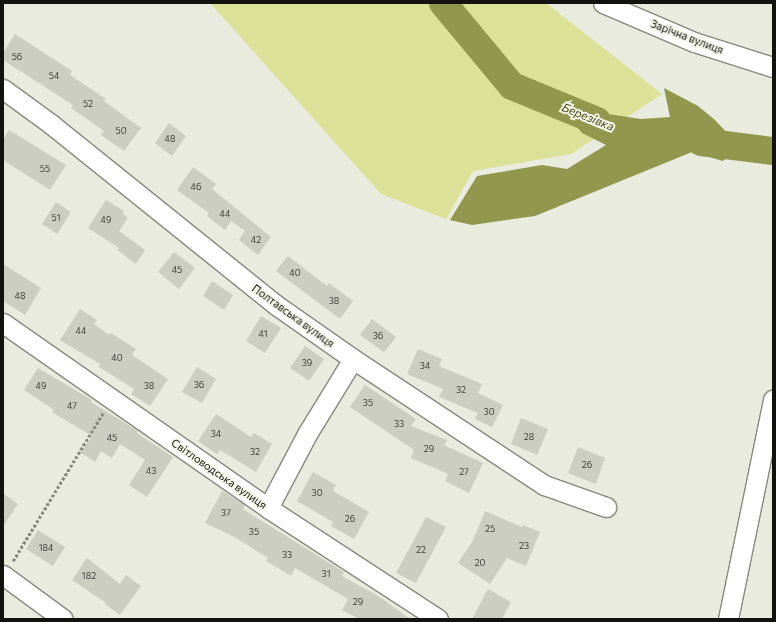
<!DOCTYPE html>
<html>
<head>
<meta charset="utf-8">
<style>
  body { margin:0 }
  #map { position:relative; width:776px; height:622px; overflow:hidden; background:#e9ebde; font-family:Commissioner,sans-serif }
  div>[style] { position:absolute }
  .green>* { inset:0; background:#dbe297 }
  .water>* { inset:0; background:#91974d }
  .river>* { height:28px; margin:-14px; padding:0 14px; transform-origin:14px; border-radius:14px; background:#91974d }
  .building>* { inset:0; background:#cccec1 }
  .path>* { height:2.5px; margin-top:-1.25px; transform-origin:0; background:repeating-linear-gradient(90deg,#87887f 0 3px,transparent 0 5px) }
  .roads { filter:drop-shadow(1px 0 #87887d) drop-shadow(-1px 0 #87887d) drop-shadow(0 1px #87887d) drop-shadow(0 -1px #87887d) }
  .minor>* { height:19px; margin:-9.5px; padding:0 9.5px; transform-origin:9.5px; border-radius:9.5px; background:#fff }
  span { translate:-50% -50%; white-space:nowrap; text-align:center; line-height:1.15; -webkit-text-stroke:4px #f6f8eb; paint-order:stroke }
  .number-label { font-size:9px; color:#40413b }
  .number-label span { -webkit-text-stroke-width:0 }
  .street-label { font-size:11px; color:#12120e }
  .water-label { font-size:12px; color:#464910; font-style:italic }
  .frame { position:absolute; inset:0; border:4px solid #12120e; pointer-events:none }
</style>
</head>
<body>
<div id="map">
  <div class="green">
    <div style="clip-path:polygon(210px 3px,546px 3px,662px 94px,571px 154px,473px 171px,446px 219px,381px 194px)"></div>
  </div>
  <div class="water">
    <div style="clip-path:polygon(664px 88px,698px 106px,715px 120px,740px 147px,723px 161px,692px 152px,535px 216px,472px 225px,450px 220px,477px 176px,542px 165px,567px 169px,606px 145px,582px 133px,562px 107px,641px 119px,670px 117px)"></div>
  </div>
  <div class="river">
    <div style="left:443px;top:3px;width:108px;rotate:50.3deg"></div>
    <div style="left:512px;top:86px;width:92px;rotate:22.4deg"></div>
    <div style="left:701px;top:142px;width:73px;rotate:7.1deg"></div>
  </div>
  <div class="building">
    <div style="clip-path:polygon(15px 34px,72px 71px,70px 75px,106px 99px,104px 101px,141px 128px,124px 151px,101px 135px,104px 131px,71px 108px,73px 105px,3px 60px,3px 53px)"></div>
    <div style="clip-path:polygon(169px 123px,186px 136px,172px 156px,155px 143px)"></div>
    <div style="clip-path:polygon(9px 130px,66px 165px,50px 190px,3px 160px,3px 139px)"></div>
    <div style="clip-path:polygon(193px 167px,216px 184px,212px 189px,271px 237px,258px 255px,239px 240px,245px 231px,231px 221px,225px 230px,207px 216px,209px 213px,177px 190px)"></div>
    <div style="clip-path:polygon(106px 200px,124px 211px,123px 214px,128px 218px,119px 231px,145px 250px,136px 264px,117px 250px,119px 248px,88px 228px)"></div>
    <div style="clip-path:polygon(56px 202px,71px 212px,57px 234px,42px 224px)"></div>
    <div style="clip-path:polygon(174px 252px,195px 268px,179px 289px,158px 272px)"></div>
    <div style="clip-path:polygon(288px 256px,327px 286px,329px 283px,353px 301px,340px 319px,276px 271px)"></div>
    <div style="clip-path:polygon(3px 264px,41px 288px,25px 315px,3px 301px)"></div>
    <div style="clip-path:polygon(212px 281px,233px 295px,224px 310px,203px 296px)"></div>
    <div style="clip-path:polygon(80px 309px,97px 320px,94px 324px,109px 335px,111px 333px,136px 349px,132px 355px,168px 379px,150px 406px,131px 394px,134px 389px,99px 367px,100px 364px,60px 340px)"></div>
    <div style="clip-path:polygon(261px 316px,281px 328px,265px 353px,246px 341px)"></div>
    <div style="clip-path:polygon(372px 319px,396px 337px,384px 352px,360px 335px)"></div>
    <div style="clip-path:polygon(305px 346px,324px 359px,309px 381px,290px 368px)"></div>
    <div style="clip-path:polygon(418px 349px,442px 359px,439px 366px,482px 384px,478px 393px,503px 405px,492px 427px,475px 419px,478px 413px,439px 397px,443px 389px,407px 374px)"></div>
    <div style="clip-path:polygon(197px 367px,216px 379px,202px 403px,182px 392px)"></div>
    <div style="clip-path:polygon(38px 368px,92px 400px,91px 402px,138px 431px,137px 433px,173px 457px,147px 497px,129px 485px,145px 460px,120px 444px,112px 458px,101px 451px,95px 462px,81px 453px,92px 436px,52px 412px,54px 410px,24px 390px)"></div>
    <div style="clip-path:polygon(365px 385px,416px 419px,411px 426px,447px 440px,444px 445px,483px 463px,469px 493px,445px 481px,448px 474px,411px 458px,414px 450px,350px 407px)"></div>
    <div style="clip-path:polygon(216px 414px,251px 437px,254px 433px,272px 444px,256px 472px,220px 450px,217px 454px,198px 441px)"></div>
    <div style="clip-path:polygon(521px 418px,548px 429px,537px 455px,511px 444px)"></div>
    <div style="clip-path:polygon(578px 447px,605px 458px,596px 484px,568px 473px)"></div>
    <div style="clip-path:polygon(313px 472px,336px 485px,333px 491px,369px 512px,354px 539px,331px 526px,333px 522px,297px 501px)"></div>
    <div style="clip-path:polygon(222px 491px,245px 505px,243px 509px,270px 526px,344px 572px,342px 576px,380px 597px,410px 619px,359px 619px,342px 610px,348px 599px,295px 568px,291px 576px,266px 561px,268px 558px,236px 538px,205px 523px)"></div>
    <div style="clip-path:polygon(3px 493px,18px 504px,3px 526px)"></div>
    <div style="clip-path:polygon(485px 511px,522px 527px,523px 525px,540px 532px,526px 566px,507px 558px,490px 584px,458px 563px,473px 540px)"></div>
    <div style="clip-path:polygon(426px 517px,446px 527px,416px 583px,396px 573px)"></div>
    <div style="clip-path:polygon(38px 530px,65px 547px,53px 566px,26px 549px)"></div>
    <div style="clip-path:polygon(87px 558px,120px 584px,126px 575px,141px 586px,120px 615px,105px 604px,106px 603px,72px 580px)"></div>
    <div style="clip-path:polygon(488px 589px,511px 602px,502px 619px,472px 619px)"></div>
  </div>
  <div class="path">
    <div style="left:13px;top:561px;width:173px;rotate:-58.7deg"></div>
  </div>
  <div class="roads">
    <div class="minor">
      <div style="left:603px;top:3px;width:99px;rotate:23.2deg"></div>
      <div style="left:694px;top:42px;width:83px;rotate:17.6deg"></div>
      <div style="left:3px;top:89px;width:59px;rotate:36.1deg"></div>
      <div style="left:51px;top:124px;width:289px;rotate:38.8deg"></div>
      <div style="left:276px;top:305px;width:94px;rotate:35deg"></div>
      <div style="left:353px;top:359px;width:229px;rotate:33.4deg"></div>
      <div style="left:544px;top:485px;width:66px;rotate:19.5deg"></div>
      <div style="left:3px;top:323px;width:323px;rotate:34.9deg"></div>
      <div style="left:268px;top:508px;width:203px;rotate:33.1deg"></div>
      <div style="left:268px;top:508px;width:84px;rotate:-62.2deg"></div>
      <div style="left:307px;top:434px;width:88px;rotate:-58.5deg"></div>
      <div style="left:3px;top:575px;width:74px;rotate:36.3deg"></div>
      <div style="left:728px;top:619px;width:224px;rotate:-78.4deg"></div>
    </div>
  </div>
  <div class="number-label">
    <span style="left:17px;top:57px">56</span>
    <span style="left:54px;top:76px">54</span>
    <span style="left:88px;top:104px">52</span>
    <span style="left:121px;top:131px">50</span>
    <span style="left:170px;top:139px">48</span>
    <span style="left:45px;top:169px">55</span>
    <span style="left:196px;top:187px">46</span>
    <span style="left:225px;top:214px">44</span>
    <span style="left:56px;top:218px">51</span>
    <span style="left:106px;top:220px">49</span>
    <span style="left:256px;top:240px">42</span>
    <span style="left:177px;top:270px">45</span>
    <span style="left:295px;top:273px">40</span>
    <span style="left:20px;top:296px">48</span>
    <span style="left:334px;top:301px">38</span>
    <span style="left:81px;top:331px">44</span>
    <span style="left:263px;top:334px">41</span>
    <span style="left:378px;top:336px">36</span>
    <span style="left:117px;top:358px">40</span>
    <span style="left:307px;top:363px">39</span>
    <span style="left:425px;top:366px">34</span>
    <span style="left:199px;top:385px">36</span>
    <span style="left:41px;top:386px">49</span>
    <span style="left:149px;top:386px">38</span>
    <span style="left:461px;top:390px">32</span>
    <span style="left:368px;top:403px">35</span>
    <span style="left:72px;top:406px">47</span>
    <span style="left:489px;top:412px">30</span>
    <span style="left:399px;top:424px">33</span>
    <span style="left:216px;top:434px">34</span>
    <span style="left:529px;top:437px">28</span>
    <span style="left:112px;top:438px">45</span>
    <span style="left:429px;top:449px">29</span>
    <span style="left:255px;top:452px">32</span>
    <span style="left:587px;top:465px">26</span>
    <span style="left:151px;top:471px">43</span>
    <span style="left:464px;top:472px">27</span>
    <span style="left:317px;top:493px">30</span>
    <span style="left:226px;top:513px">37</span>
    <span style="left:350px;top:519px">26</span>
    <span style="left:490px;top:529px">25</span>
    <span style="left:254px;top:532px">35</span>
    <span style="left:524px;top:546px">23</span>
    <span style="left:46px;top:548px">184</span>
    <span style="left:421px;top:550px">22</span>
    <span style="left:287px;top:555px">33</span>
    <span style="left:480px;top:563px">20</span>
    <span style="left:326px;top:574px">31</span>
    <span style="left:89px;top:576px">182</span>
    <span style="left:358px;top:602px">29</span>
  </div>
  <div class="street-label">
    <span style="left:687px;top:37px;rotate:21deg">Зарічна вулиця</span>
    <span style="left:293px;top:316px;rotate:36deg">Полтавська вулиця</span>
    <span style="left:219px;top:474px;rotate:35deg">Світловодська вулиця</span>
  </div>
  <div class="water-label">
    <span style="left:588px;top:117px;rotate:22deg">Березівка</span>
  </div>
  <div class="frame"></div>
</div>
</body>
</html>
